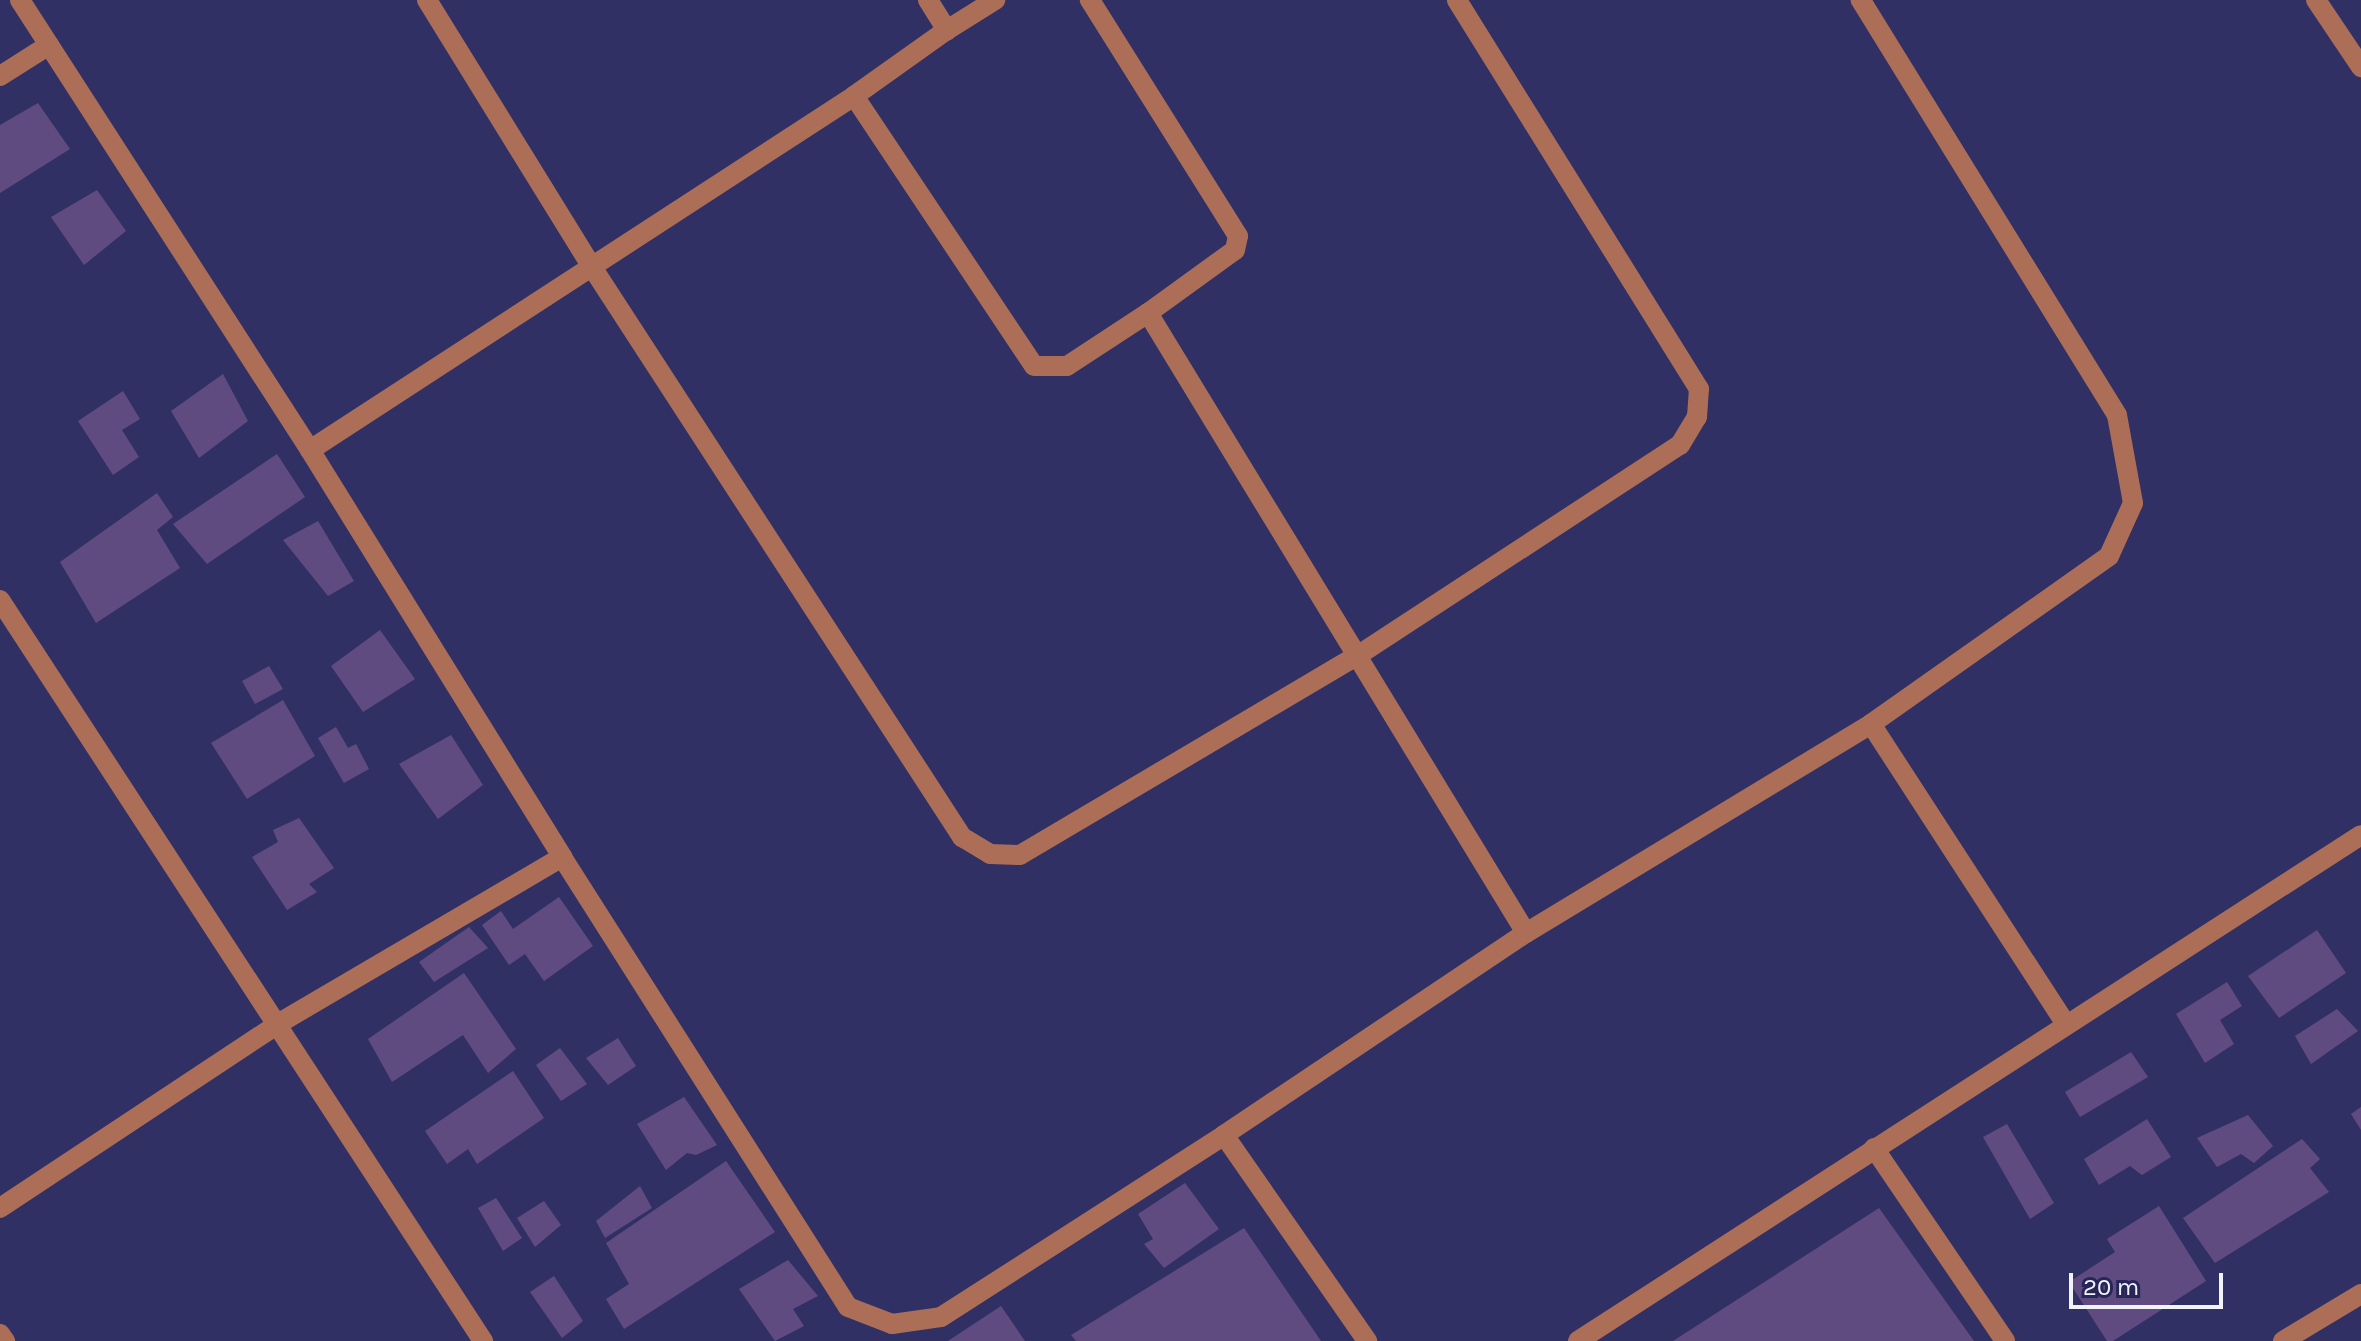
<!DOCTYPE html>
<html>
<head>
<meta charset="utf-8">
<style>
  body { margin:0 }
  #map { position:relative; width:2361px; height:1341px; overflow:hidden; background:#313065; font-family:Karla,sans-serif }
  div>[style] { position:absolute }
  .building>* { inset:0; background:#604b81 }
  .minor>* { height:20px; margin:-10px; padding:0 10px; transform-origin:10px; border-radius:10px; background:#ac6e57 }
  span { translate:-50% -50%; white-space:nowrap; text-align:center; line-height:1.15; -webkit-text-stroke:6px #272659; paint-order:stroke }
  .scale { position:absolute; left:2069px; top:1273px; width:154px; height:36px; box-sizing:border-box; border:4px solid #f2f2f9; border-top:0; padding-left:10px; font-size:24px; line-height:28px; white-space:nowrap; color:#f2f2f9; -webkit-text-stroke:6px #272659; paint-order:stroke }
</style>
</head>
<body>
<div id="map">
  <div class="building">
    <div style="clip-path:polygon(38px 103px,70px 149px,0 193px,0 125px)"></div>
    <div style="clip-path:polygon(97px 190px,126px 231px,84px 265px,51px 217px)"></div>
    <div style="clip-path:polygon(223px 374px,248px 421px,199px 458px,171px 411px)"></div>
    <div style="clip-path:polygon(123px 391px,140px 419px,122px 430px,139px 457px,113px 475px,78px 421px)"></div>
    <div style="clip-path:polygon(277px 454px,305px 497px,207px 564px,173px 524px)"></div>
    <div style="clip-path:polygon(157px 493px,173px 517px,157px 530px,180px 568px,96px 623px,60px 562px)"></div>
    <div style="clip-path:polygon(318px 521px,354px 581px,328px 596px,283px 540px)"></div>
    <div style="clip-path:polygon(380px 630px,415px 679px,363px 712px,331px 666px)"></div>
    <div style="clip-path:polygon(269px 666px,283px 689px,255px 704px,242px 681px)"></div>
    <div style="clip-path:polygon(283px 700px,315px 756px,247px 799px,211px 743px)"></div>
    <div style="clip-path:polygon(336px 727px,348px 748px,356px 744px,369px 769px,344px 783px,318px 738px)"></div>
    <div style="clip-path:polygon(451px 735px,483px 785px,438px 819px,399px 764px)"></div>
    <div style="clip-path:polygon(299px 818px,334px 868px,309px 884px,317px 892px,287px 910px,252px 857px,278px 842px,273px 830px)"></div>
    <div style="clip-path:polygon(559px 897px,593px 946px,544px 981px,525px 954px,509px 965px,482px 925px,501px 911px,513px 929px)"></div>
    <div style="clip-path:polygon(469px 927px,488px 948px,434px 982px,419px 962px)"></div>
    <div style="clip-path:polygon(2317px 930px,2346px 973px,2279px 1018px,2248px 976px)"></div>
    <div style="clip-path:polygon(464px 973px,516px 1049px,488px 1073px,463px 1035px,392px 1082px,368px 1039px)"></div>
    <div style="clip-path:polygon(2227px 982px,2242px 1006px,2220px 1020px,2234px 1044px,2205px 1063px,2176px 1014px)"></div>
    <div style="clip-path:polygon(2337px 1009px,2358px 1031px,2311px 1064px,2295px 1036px)"></div>
    <div style="clip-path:polygon(618px 1038px,636px 1066px,608px 1085px,586px 1058px)"></div>
    <div style="clip-path:polygon(560px 1048px,587px 1084px,561px 1101px,536px 1065px)"></div>
    <div style="clip-path:polygon(2131px 1052px,2148px 1077px,2080px 1117px,2065px 1092px)"></div>
    <div style="clip-path:polygon(513px 1071px,544px 1118px,477px 1164px,468px 1149px,447px 1164px,425px 1131px)"></div>
    <div style="clip-path:polygon(684px 1097px,717px 1145px,696px 1155px,687px 1153px,666px 1170px,637px 1124px)"></div>
    <div style="clip-path:polygon(2361px 1107px,2361px 1130px,2351px 1114px)"></div>
    <div style="clip-path:polygon(2248px 1115px,2273px 1146px,2254px 1163px,2241px 1154px,2217px 1167px,2197px 1138px)"></div>
    <div style="clip-path:polygon(2147px 1119px,2171px 1157px,2142px 1175px,2130px 1166px,2099px 1185px,2084px 1159px)"></div>
    <div style="clip-path:polygon(2007px 1124px,2054px 1203px,2030px 1219px,1983px 1137px)"></div>
    <div style="clip-path:polygon(2302px 1139px,2320px 1159px,2310px 1168px,2329px 1192px,2215px 1263px,2183px 1218px)"></div>
    <div style="clip-path:polygon(726px 1161px,775px 1232px,624px 1329px,606px 1299px,629px 1284px,606px 1243px)"></div>
    <div style="clip-path:polygon(1185px 1183px,1219px 1229px,1164px 1268px,1144px 1244px,1153px 1239px,1138px 1214px)"></div>
    <div style="clip-path:polygon(640px 1186px,652px 1208px,605px 1238px,596px 1221px)"></div>
    <div style="clip-path:polygon(496px 1198px,522px 1238px,503px 1251px,478px 1208px)"></div>
    <div style="clip-path:polygon(544px 1201px,561px 1225px,535px 1247px,517px 1218px)"></div>
    <div style="clip-path:polygon(2159px 1206px,2206px 1281px,2113px 1341px,2107px 1341px,2069px 1282px,2115px 1252px,2107px 1239px)"></div>
    <div style="clip-path:polygon(1879px 1208px,1974px 1341px,1673px 1341px)"></div>
    <div style="clip-path:polygon(1244px 1228px,1321px 1341px,1076px 1341px,1071px 1335px)"></div>
    <div style="clip-path:polygon(788px 1260px,818px 1296px,793px 1309px,804px 1326px,775px 1341px,739px 1289px)"></div>
    <div style="clip-path:polygon(554px 1276px,583px 1321px,562px 1338px,530px 1292px)"></div>
    <div style="clip-path:polygon(1001px 1306px,1025px 1341px,948px 1341px)"></div>
  </div>
  <div class="minor">
    <div style="left:20px;top:0;width:535px;rotate:57.2deg"></div>
    <div style="left:310px;top:450px;width:479px;rotate:58.2deg"></div>
    <div style="left:562px;top:857px;width:533px;rotate:57.56deg"></div>
    <div style="left:848px;top:1307px;width:47px;rotate:21.1deg"></div>
    <div style="left:892px;top:1324px;width:49px;rotate:-8.1deg"></div>
    <div style="left:941px;top:1317px;width:336px;rotate:-32.7deg"></div>
    <div style="left:1224px;top:1135px;width:363px;rotate:-33.8deg"></div>
    <div style="left:1526px;top:933px;width:403px;rotate:-31.2deg"></div>
    <div style="left:1871px;top:724px;width:291px;rotate:-35.2deg"></div>
    <div style="left:2109px;top:556px;width:58px;rotate:-65.6deg"></div>
    <div style="left:2133px;top:503px;width:89px;rotate:-100.3deg"></div>
    <div style="left:2117px;top:415px;width:488px;rotate:-121.7deg"></div>
    <div style="left:427px;top:0;width:314px;rotate:58.3deg"></div>
    <div style="left:592px;top:267px;width:680px;rotate:57.01deg"></div>
    <div style="left:962px;top:837px;width:33px;rotate:31deg"></div>
    <div style="left:990px;top:854px;width:30px;rotate:2deg"></div>
    <div style="left:1020px;top:855px;width:391px;rotate:-30.6deg"></div>
    <div style="left:1357px;top:656px;width:386px;rotate:-33.2deg"></div>
    <div style="left:1680px;top:445px;width:33px;rotate:-59deg"></div>
    <div style="left:1697px;top:417px;width:28px;rotate:-86deg"></div>
    <div style="left:1699px;top:389px;width:458px;rotate:-121.9deg"></div>
    <div style="left:928px;top:0;width:36px;rotate:58deg"></div>
    <div style="left:2316px;top:0;width:81px;rotate:56.1deg"></div>
    <div style="left:0;top:76px;width:58px;rotate:-32.3deg"></div>
    <div style="left:854px;top:96px;width:324px;rotate:56.3deg"></div>
    <div style="left:1034px;top:366px;width:33px"></div>
    <div style="left:1067px;top:366px;width:97px;rotate:-33.2deg"></div>
    <div style="left:1148px;top:313px;width:107px;rotate:-35.9deg"></div>
    <div style="left:1235px;top:250px;width:14px;rotate:-78deg"></div>
    <div style="left:1238px;top:236px;width:279px;rotate:-122.1deg"></div>
    <div style="left:1148px;top:313px;width:726px;rotate:58.63deg"></div>
    <div style="left:310px;top:450px;width:649px;rotate:-33.05deg"></div>
    <div style="left:854px;top:96px;width:114px;rotate:-35.4deg"></div>
    <div style="left:947px;top:30px;width:57px;rotate:-32deg"></div>
    <div style="left:0;top:600px;width:885px;rotate:56.9deg"></div>
    <div style="left:1871px;top:724px;width:358px;rotate:57deg"></div>
    <div style="left:1224px;top:1135px;width:251px;rotate:55.2deg"></div>
    <div style="left:1874px;top:1148px;width:233px;rotate:55.8deg"></div>
    <div style="left:0;top:1208px;width:331px;rotate:-33.5deg"></div>
    <div style="left:276px;top:1025px;width:332px;rotate:-30.4deg"></div>
    <div style="left:0;top:1334px;width:9px;rotate:54deg"></div>
    <div style="left:1578px;top:1341px;width:932px;rotate:-32.87deg"></div>
    <div style="left:2283px;top:1341px;width:91px;rotate:-31.1deg"></div>
  </div>
  <div class="scale">20 m</div>
</div>
</body>
</html>
